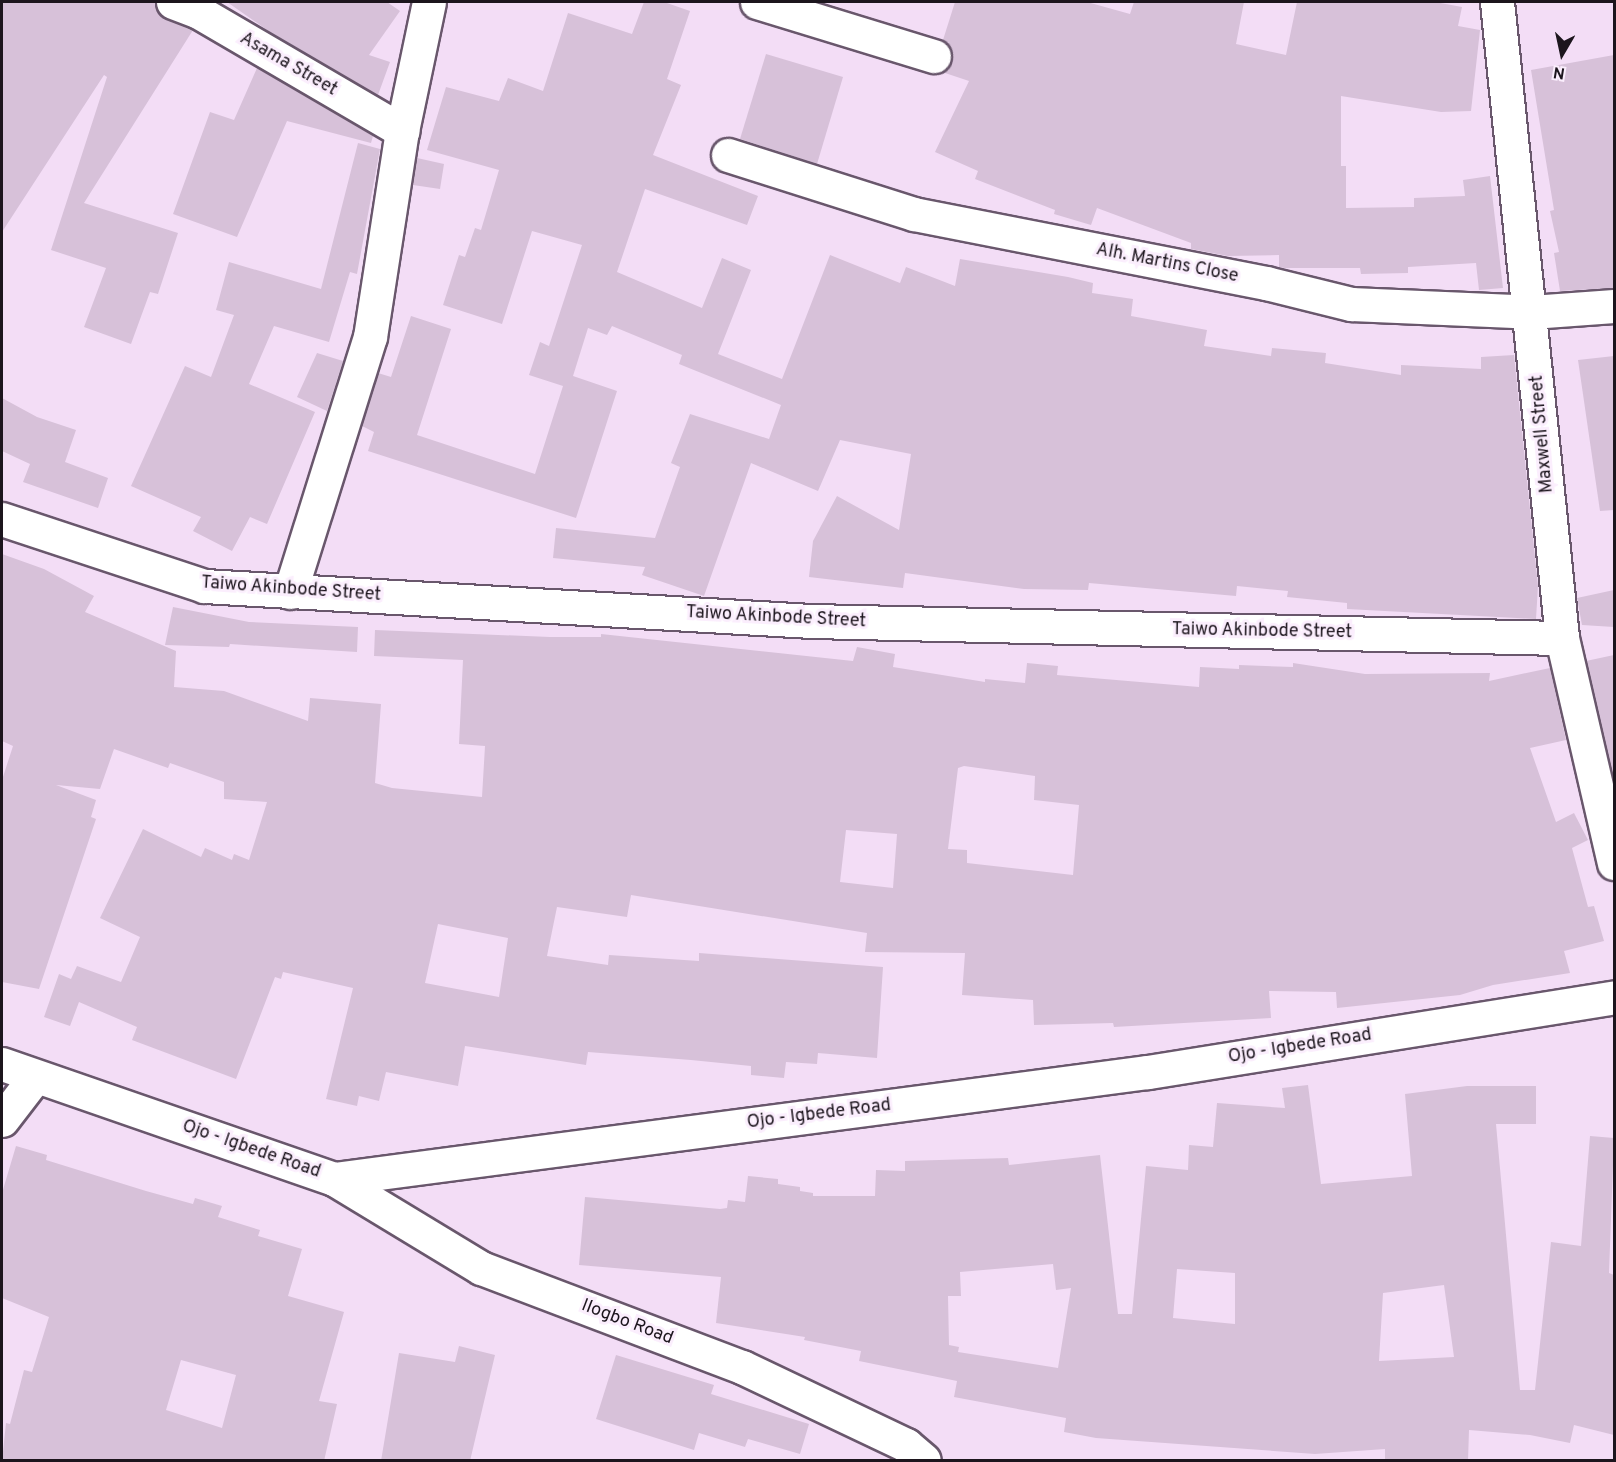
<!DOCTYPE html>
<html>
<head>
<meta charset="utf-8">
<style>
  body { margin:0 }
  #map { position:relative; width:1616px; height:1462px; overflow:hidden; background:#f3ddf6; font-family:Overpass,sans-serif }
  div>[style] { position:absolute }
  .building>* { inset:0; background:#d7c1d9 }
  .roads { filter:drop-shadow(2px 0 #69576c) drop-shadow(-2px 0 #69576c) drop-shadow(0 2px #69576c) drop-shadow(0 -2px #69576c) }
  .minor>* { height:33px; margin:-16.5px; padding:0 16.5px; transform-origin:16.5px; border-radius:16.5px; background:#fff }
  .secondary>* { height:33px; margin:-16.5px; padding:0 16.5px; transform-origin:16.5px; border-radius:16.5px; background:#fff }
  span { translate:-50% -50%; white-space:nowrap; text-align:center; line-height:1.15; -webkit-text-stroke:6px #fbeefd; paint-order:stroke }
  .street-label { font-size:18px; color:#1c151d }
  .frame { position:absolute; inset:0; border:3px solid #1c151d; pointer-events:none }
  .north { position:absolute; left:1532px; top:24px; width:60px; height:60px; -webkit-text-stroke:4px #fbeefd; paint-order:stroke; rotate:189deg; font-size:16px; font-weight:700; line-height:24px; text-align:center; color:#1c151d }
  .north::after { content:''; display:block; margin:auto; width:21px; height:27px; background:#1c151d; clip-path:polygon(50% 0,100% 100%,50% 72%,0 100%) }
</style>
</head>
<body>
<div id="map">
  <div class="building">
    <div style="clip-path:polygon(2px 2px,155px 2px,159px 14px,193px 30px,84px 203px,178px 233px,158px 294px,150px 292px,131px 344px,84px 327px,106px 268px,51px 250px,107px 77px,104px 75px,2px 232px)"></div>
    <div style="clip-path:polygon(227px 2px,387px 2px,400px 11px,369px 55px,390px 62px,378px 95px,270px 32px)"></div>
    <div style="clip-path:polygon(644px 2px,664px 2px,690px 11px,667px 79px,681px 85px,653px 155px,758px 196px,747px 225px,645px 189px,617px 272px,702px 308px,722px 258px,751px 270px,718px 354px,782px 379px,830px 255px,900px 283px,906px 267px,955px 286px,960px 259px,1068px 277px,1093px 283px,1092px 293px,1133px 299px,1131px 316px,1207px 330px,1204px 346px,1271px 356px,1272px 348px,1326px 353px,1325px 363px,1401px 375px,1401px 365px,1481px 369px,1481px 357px,1514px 355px,1538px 586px,1536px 619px,1347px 609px,1347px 603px,1287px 597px,1288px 591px,1237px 586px,1236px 596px,1089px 583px,1088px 590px,1024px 589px,905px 573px,903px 588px,809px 577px,813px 541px,837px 496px,899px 530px,911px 454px,840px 440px,818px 491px,751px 463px,704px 596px,642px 575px,645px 567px,553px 558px,556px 528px,655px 538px,680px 467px,671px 463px,690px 414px,769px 439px,781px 405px,679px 364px,682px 355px,612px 326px,607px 335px,588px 328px,573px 376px,617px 391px,576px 518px,368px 451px,374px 432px,362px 426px,378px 373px,391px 377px,411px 316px,451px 329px,417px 435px,535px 474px,563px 386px,529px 375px,540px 342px,549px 346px,582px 245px,532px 231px,502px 324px,443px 305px,459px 255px,465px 257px,475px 228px,481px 230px,499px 170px,427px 150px,446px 87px,499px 101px,508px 78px,543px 91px,568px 13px,632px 34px)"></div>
    <div style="clip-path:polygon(955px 2px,1087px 2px,1130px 14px,1134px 2px,1244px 2px,1236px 44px,1286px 55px,1297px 2px,1435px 2px,1462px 7px,1458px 26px,1480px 30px,1471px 111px,1441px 112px,1341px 96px,1341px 166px,1346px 166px,1346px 208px,1414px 207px,1414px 198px,1465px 196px,1463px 180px,1490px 176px,1503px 288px,1479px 290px,1476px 263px,1408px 267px,1408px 273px,1361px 274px,1360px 268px,1285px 268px,1279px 267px,1279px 255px,1228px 256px,1191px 249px,1191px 243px,1097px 208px,1091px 225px,1054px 214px,1055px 210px,975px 179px,978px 171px,935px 152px,969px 81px,942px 72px,952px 61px,952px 51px,943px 40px)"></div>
    <div style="clip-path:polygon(766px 54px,843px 77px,817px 164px,740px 139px)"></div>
    <div style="clip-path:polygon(1614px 55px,1614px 288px,1560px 291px,1554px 253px,1559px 252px,1550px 211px,1554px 210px,1531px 70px)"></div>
    <div style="clip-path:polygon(257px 68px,373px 136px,371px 143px,287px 121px,237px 237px,173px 214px,210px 112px,234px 120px)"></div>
    <div style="clip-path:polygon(358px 143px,380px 149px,357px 274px,350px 272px,329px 342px,274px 326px,249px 384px,315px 412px,267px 524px,250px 517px,232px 551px,193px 531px,201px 517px,131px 486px,185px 366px,211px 377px,234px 315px,216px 310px,229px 262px,321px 289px)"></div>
    <div style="clip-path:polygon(417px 158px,444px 164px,440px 189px,413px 185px)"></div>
    <div style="clip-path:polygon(317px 353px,343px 361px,327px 411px,297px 397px)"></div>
    <div style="clip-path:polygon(1614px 356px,1614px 510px,1600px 511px,1578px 360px)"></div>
    <div style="clip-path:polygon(2px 398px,37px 417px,76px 430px,65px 462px,108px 478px,98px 508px,23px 482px,30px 464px,2px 451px)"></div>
    <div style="clip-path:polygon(evenodd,2px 554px,44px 569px,94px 596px,85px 612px,176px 651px,174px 687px,224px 691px,308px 721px,310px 698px,381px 704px,375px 783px,392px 788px,482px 797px,485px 746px,459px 744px,463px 660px,374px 656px,375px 630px,550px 637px,601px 637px,601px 634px,853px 661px,857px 647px,895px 654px,893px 667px,985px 682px,985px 679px,1025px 683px,1027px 663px,1058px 666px,1057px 675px,1199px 687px,1200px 667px,1239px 669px,1239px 665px,1293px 667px,1293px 663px,1365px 674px,1490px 673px,1489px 681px,1550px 668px,1566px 740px,1530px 748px,1556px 822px,1574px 813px,1588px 840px,1572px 848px,1588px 907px,1594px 906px,1604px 941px,1564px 951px,1570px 973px,1493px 985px,1460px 995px,1337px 1008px,1336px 992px,1269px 991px,1271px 1018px,1114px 1027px,1113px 1023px,1034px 1025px,1033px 1000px,962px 995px,965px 953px,865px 952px,867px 933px,631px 895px,627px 917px,557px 907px,547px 956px,608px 965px,609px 955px,699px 961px,699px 953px,883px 967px,877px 1058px,818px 1053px,817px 1064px,786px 1062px,784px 1078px,751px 1075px,751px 1066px,691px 1060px,588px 1052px,586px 1065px,465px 1046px,458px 1086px,386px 1072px,379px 1101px,359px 1096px,357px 1106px,326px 1099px,353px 988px,283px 972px,281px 979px,275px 977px,236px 1079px,132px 1040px,137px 1027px,79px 1002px,70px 1026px,44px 1017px,59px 974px,71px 979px,77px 966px,121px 982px,140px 937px,100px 918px,143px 829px,201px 857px,205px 848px,232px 860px,234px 854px,249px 860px,267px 802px,224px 799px,224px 782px,170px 763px,168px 768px,114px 749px,100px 789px,56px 785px,96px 800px,91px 817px,96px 819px,39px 989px,2px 982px,2px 780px,13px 746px,2px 741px,2px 554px,964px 766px,1035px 776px,1034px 800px,1079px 805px,1073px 875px,967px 863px,967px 850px,948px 849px,958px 768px,964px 766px,2px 554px,846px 830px,897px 834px,893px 888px,840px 882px,846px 830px,2px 554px,438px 924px,508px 938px,499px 997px,425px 983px,438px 924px)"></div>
    <div style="clip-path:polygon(1614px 590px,1614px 627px,1582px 625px,1577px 598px)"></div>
    <div style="clip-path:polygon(173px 607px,249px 622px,358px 627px,357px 652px,230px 644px,229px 647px,165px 645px)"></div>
    <div style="clip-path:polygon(1614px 655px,1614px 782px,1586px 661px)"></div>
    <div style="clip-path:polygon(evenodd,1308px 1085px,1321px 1184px,1412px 1176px,1405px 1094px,1467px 1086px,1536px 1086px,1536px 1124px,1496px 1124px,1520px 1390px,1535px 1390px,1551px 1242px,1581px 1246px,1590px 1136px,1614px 1138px,1609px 1273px,1614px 1275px,1614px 1435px,1574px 1425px,1570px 1443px,1530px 1435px,1469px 1430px,1468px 1461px,1385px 1461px,1385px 1449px,1315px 1454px,1096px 1438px,1064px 1432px,1066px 1418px,954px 1397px,957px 1381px,859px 1361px,861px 1351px,804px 1340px,805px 1337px,716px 1323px,721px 1277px,579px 1265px,585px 1197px,720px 1209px,727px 1208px,728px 1200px,745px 1202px,748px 1176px,778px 1179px,778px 1184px,800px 1187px,800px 1191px,813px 1193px,813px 1196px,875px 1196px,876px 1170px,905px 1171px,905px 1161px,1008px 1158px,1009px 1165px,1100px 1155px,1118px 1314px,1132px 1314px,1146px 1166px,1188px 1170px,1189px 1145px,1213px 1147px,1217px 1103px,1285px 1108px,1282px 1088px,1308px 1085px,1053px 1264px,1056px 1290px,1071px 1288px,1058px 1368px,958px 1352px,959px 1347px,949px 1345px,948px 1296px,961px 1296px,960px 1272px,1053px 1264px,1308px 1085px,1177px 1269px,1235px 1273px,1235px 1324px,1173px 1318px,1177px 1269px,1308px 1085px,1444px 1285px,1454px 1357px,1379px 1361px,1383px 1293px,1444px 1285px)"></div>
    <div style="clip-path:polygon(evenodd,16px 1146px,47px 1155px,46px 1160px,146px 1191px,193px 1204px,195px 1198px,222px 1206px,218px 1217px,260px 1230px,258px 1236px,302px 1249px,288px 1296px,344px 1312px,319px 1401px,337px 1404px,324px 1461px,2px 1461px,6px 1423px,10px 1424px,24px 1370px,32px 1372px,49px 1317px,2px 1298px,2px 1193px,16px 1146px,181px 1360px,236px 1375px,222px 1428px,166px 1410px,181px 1360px)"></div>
    <div style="clip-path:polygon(459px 1346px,495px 1355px,470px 1461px,381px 1461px,399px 1353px,455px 1362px)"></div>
    <div style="clip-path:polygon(616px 1355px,714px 1385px,711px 1394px,809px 1424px,800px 1454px,748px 1439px,745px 1447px,699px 1433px,694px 1450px,596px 1419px)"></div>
  </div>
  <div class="roads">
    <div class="minor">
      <div style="left:173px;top:2px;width:26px;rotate:21deg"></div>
      <div style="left:197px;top:11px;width:238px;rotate:30.3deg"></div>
      <div style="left:757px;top:2px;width:185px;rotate:17deg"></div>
      <div style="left:1497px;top:2px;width:639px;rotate:84.16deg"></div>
      <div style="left:1562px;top:638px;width:231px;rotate:77deg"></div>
      <div style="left:728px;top:155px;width:195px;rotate:17.6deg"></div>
      <div style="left:914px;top:214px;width:359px;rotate:11.1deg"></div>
      <div style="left:1266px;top:283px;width:88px;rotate:13.9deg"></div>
      <div style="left:1351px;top:304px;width:180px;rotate:2.5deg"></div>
      <div style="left:1531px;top:312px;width:83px;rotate:-4.1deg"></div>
      <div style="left:2px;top:519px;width:213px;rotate:18.3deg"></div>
      <div style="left:204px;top:586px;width:608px;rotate:3.3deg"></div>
      <div style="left:811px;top:621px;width:751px;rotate:1.3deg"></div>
      <div style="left:290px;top:592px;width:267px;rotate:-72.6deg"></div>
      <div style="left:370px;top:337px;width:208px;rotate:-81.2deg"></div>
      <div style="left:402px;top:131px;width:132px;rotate:-78.2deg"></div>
    </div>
    <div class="secondary">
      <div style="left:2px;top:1064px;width:351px;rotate:19.1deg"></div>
      <div style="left:334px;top:1179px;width:821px;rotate:-7.49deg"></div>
      <div style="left:1148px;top:1072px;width:472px;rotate:-9.1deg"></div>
      <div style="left:2px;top:1120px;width:54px;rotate:-52.5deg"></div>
      <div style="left:334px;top:1179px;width:172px;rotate:31.2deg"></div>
      <div style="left:481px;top:1268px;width:279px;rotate:20.8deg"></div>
      <div style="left:742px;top:1367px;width:182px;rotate:25.4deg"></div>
      <div style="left:906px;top:1445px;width:23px;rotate:40deg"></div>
    </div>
  </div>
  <div class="street-label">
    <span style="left:288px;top:65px;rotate:30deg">Asama Street</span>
    <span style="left:1167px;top:264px;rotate:11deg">Alh. Martins Close</span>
    <span style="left:1543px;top:434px;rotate:-95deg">Maxwell Street</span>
    <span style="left:291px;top:590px;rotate:4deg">Taiwo Akinbode Street</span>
    <span style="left:776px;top:618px;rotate:3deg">Taiwo Akinbode Street</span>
    <span style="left:1262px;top:632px;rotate:1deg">Taiwo Akinbode Street</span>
    <span style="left:1300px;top:1047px;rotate:-9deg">Ojo - Igbede Road</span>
    <span style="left:819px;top:1115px;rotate:-7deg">Ojo - Igbede Road</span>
    <span style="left:251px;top:1150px;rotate:19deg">Ojo - Igbede Road</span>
    <span style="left:627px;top:1323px;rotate:21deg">Ilogbo Road</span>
  </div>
  <div class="frame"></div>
  <div class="north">N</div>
</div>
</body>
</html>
